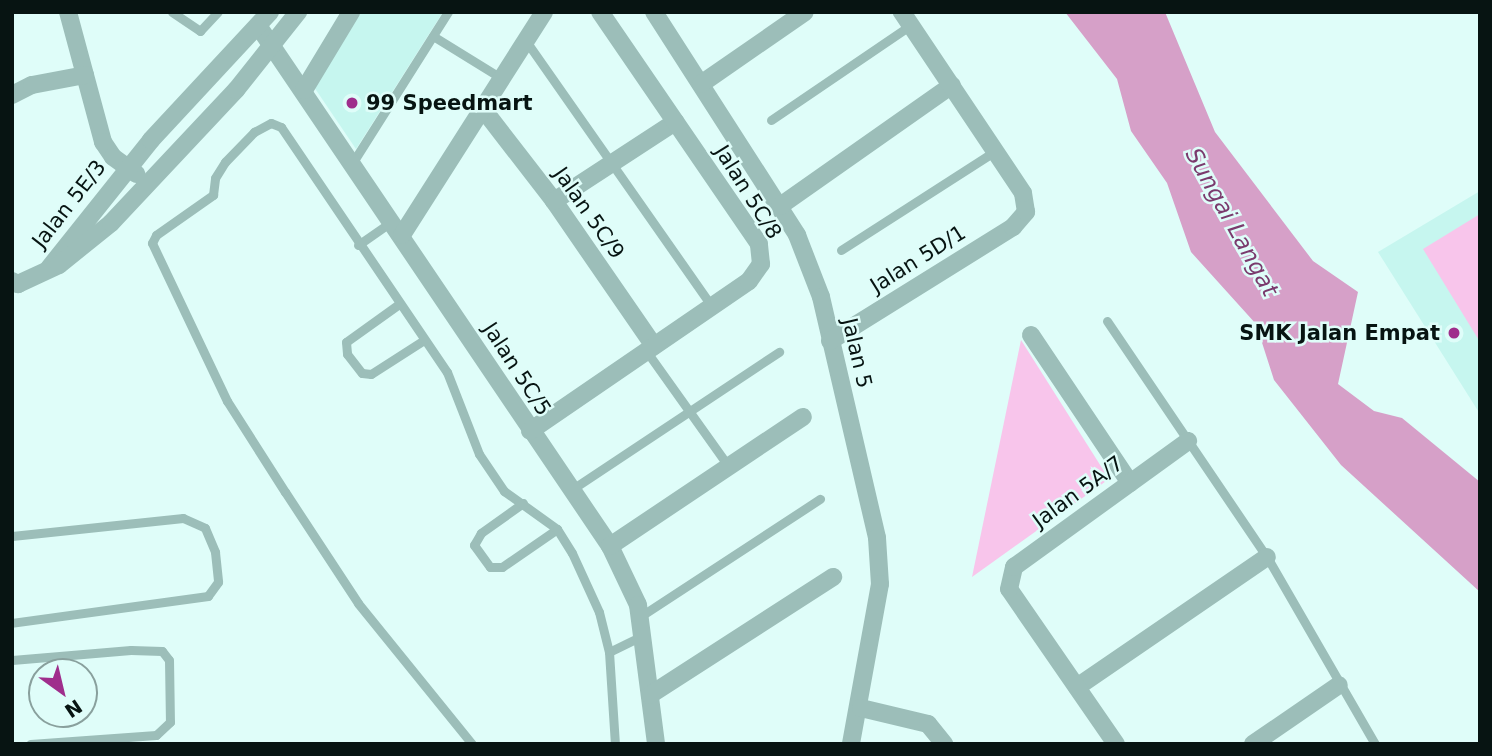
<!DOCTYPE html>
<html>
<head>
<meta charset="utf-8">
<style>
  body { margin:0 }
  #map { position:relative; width:1492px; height:756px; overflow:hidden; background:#dffdf9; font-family:"DejaVu Sans",sans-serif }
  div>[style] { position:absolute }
  .built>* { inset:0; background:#c6f6ef }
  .green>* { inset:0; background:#f8c5eb }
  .water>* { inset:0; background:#d6a0c8 }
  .service>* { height:9px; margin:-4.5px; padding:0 4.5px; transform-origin:4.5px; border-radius:4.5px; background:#9cbeb9 }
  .minor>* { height:18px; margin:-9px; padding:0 9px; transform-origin:9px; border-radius:9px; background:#9cbeb9 }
  .dots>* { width:19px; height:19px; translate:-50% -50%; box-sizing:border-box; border:4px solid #dffdf9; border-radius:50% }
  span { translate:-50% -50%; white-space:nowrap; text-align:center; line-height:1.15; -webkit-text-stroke:5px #dffdf9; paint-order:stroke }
  .poi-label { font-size:21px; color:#071412; font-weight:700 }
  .left { translate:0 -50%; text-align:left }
  .right { translate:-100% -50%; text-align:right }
  .street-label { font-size:21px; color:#071412 }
  .water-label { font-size:23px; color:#7a3a6d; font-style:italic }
  .frame { position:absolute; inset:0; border:14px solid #071412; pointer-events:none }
  .north { position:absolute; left:28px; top:658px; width:70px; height:70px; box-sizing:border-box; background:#dffdf9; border:2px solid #89a09d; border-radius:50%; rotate:146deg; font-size:19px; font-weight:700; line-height:28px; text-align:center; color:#071412 }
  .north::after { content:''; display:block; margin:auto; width:24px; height:32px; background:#9f2e8c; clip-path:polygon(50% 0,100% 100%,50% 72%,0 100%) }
</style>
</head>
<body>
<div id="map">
  <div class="built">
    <div style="clip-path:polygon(359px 12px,443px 12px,356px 149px,314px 87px)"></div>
    <div style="clip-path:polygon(1480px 191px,1480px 414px,1378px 252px)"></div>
  </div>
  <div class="green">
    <div style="clip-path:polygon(1480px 214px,1480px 342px,1423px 249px)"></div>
    <div style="clip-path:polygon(1021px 340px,1109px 479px,972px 577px)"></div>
  </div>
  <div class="water">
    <div style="clip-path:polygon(1065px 12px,1165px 12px,1215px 132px,1313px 261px,1358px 292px,1338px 384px,1374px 411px,1402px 418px,1480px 482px,1480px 592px,1341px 465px,1274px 380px,1256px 324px,1191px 252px,1167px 183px,1131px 131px,1117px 79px)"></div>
  </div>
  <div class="service">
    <div style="left:172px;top:12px;width:34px;rotate:34deg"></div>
    <div style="left:200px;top:31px;width:26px;rotate:-47deg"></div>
    <div style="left:433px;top:36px;width:80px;rotate:31.7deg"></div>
    <div style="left:526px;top:41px;width:325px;rotate:55deg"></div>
    <div style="left:771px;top:120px;width:169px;rotate:-34.2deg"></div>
    <div style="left:353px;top:162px;width:178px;rotate:-57.7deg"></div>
    <div style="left:358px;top:245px;width:40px;rotate:-34.9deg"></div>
    <div style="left:841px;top:250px;width:183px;rotate:-32.7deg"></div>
    <div style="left:399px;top:304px;width:65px;rotate:144.4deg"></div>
    <div style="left:346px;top:342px;width:12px;rotate:85deg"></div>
    <div style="left:347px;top:354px;width:24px;rotate:52deg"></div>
    <div style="left:362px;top:373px;width:9px;rotate:6deg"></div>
    <div style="left:371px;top:374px;width:63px;rotate:-32.7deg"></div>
    <div style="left:1107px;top:321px;width:285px;rotate:55.9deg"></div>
    <div style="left:1267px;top:557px;width:216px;rotate:60deg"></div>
    <div style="left:647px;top:352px;width:141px;rotate:54.5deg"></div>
    <div style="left:571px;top:490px;width:250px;rotate:-33.6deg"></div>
    <div style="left:523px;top:503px;width:52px;rotate:144.5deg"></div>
    <div style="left:481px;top:533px;width:14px;rotate:120deg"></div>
    <div style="left:474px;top:545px;width:27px;rotate:54deg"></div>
    <div style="left:490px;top:567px;width:12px"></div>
    <div style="left:502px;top:567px;width:67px;rotate:-34.6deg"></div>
    <div style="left:12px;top:536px;width:172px;rotate:-6deg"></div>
    <div style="left:183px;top:518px;width:24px;rotate:24deg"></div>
    <div style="left:205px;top:528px;width:26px;rotate:67deg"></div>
    <div style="left:215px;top:552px;width:30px;rotate:84deg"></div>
    <div style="left:218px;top:582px;width:17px;rotate:126deg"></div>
    <div style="left:208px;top:596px;width:198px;rotate:172.2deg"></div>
    <div style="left:641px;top:616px;width:214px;rotate:-33.2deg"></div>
    <div style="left:609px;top:652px;width:37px;rotate:-26deg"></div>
    <div style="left:12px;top:660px;width:119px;rotate:-4.8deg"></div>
    <div style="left:131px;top:650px;width:31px;rotate:2deg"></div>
    <div style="left:162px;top:651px;width:11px;rotate:52deg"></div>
    <div style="left:169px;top:660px;width:62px;rotate:89.1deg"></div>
    <div style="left:170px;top:722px;width:19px;rotate:137deg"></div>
    <div style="left:156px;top:735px;width:126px;rotate:175.9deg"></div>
    <div style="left:472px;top:744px;width:181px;rotate:-129deg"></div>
    <div style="left:358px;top:603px;width:133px;rotate:-123.3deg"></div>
    <div style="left:285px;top:492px;width:108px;rotate:-122.5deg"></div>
    <div style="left:227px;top:401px;width:175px;rotate:-115.4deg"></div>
    <div style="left:152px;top:243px;width:9px;rotate:-63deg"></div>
    <div style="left:156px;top:235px;width:70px;rotate:-35.1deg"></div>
    <div style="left:213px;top:195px;width:17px;rotate:-83deg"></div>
    <div style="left:215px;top:178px;width:19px;rotate:-58deg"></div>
    <div style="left:225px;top:162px;width:42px;rotate:-46deg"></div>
    <div style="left:254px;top:132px;width:19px;rotate:-28deg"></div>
    <div style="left:271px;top:123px;width:11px;rotate:22deg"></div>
    <div style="left:281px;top:127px;width:296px;rotate:55.9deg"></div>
    <div style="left:447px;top:372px;width:88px;rotate:68.7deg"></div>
    <div style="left:479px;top:454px;width:45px;rotate:56deg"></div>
    <div style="left:504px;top:491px;width:65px;rotate:35.6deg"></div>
    <div style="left:557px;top:529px;width:28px;rotate:58deg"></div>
    <div style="left:572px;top:553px;width:65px;rotate:65.4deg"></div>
    <div style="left:599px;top:612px;width:41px;rotate:76deg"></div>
    <div style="left:609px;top:652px;width:92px;rotate:86.3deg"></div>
  </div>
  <div class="minor">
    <div style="left:68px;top:12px;width:135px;rotate:74.9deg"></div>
    <div style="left:103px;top:142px;width:18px;rotate:56deg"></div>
    <div style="left:113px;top:157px;width:29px;rotate:36deg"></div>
    <div style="left:654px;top:12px;width:265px;rotate:57.3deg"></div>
    <div style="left:797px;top:235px;width:66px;rotate:68.8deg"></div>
    <div style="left:821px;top:297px;width:247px;rotate:76.9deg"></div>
    <div style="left:877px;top:538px;width:46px;rotate:86.3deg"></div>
    <div style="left:880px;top:584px;width:163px;rotate:100.3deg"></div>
    <div style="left:259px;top:27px;width:627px;rotate:55.93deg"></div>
    <div style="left:610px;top:546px;width:65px;rotate:64.6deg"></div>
    <div style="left:638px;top:605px;width:140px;rotate:82.6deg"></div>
    <div style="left:701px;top:84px;width:126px;rotate:-34.7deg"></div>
    <div style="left:304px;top:90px;width:91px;rotate:-58.9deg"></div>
    <div style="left:12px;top:95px;width:22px;rotate:-27deg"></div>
    <div style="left:32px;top:85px;width:54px;rotate:-10.7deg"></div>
    <div style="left:483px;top:109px;width:116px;rotate:52.3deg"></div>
    <div style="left:554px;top:201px;width:176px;rotate:55.4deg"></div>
    <div style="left:554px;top:201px;width:145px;rotate:-33.1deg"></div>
    <div style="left:780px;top:206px;width:210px;rotate:-35.1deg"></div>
    <div style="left:402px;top:235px;width:264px;rotate:-57.5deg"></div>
    <div style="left:49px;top:268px;width:164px;rotate:-51.4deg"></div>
    <div style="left:151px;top:140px;width:175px;rotate:-47.1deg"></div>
    <div style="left:12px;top:281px;width:7px;rotate:27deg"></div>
    <div style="left:18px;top:284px;width:45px;rotate:-24.9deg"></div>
    <div style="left:59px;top:265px;width:67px;rotate:-38.9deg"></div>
    <div style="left:111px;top:223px;width:183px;rotate:-46.8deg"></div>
    <div style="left:236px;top:90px;width:100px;rotate:-51.5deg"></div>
    <div style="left:1031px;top:335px;width:178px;rotate:56.2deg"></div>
    <div style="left:830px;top:341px;width:216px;rotate:-31.9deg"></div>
    <div style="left:1013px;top:227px;width:20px;rotate:-49deg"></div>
    <div style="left:1026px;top:212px;width:19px;rotate:-99deg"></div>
    <div style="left:1023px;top:193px;width:218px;rotate:-123.8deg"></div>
    <div style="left:530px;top:431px;width:265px;rotate:-34.4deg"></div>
    <div style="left:749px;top:281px;width:21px;rotate:-55deg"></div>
    <div style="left:761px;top:264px;width:20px;rotate:-96deg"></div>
    <div style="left:759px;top:244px;width:281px;rotate:-124.4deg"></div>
    <div style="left:610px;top:546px;width:232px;rotate:-33.8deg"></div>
    <div style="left:1077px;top:687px;width:230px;rotate:-34.4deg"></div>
    <div style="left:650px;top:695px;width:218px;rotate:-32.8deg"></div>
    <div style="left:861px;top:708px;width:69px;rotate:13.4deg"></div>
    <div style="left:928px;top:724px;width:26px;rotate:51deg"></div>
    <div style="left:1116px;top:744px;width:188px;rotate:-124.6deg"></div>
    <div style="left:1009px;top:589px;width:23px;rotate:-77deg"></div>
    <div style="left:1014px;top:567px;width:215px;rotate:-35.9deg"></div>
    <div style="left:1253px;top:744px;width:104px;rotate:-34.5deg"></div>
  </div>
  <div class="dots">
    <div style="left:352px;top:103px;background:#9f2e8c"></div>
    <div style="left:1454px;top:333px;background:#9f2e8c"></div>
  </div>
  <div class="poi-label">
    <span class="left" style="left:366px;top:103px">99 Speedmart</span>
    <span class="right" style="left:1440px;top:333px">SMK Jalan Empat</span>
  </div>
  <div class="street-label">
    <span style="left:748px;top:192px;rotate:58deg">Jalan 5C/8</span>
    <span style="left:69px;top:204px;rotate:-52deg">Jalan 5E/3</span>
    <span style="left:589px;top:213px;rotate:55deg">Jalan 5C/9</span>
    <span style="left:918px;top:259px;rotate:-32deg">Jalan 5D/1</span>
    <span style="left:857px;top:353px;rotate:77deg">Jalan 5</span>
    <span style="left:517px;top:369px;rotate:57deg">Jalan 5C/5</span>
    <span style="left:1078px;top:492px;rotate:-36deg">Jalan 5A/7</span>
  </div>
  <div class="water-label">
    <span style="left:1232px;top:222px;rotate:61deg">Sungai Langat</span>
  </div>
  <div class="frame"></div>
  <div class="north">N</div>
</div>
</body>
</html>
